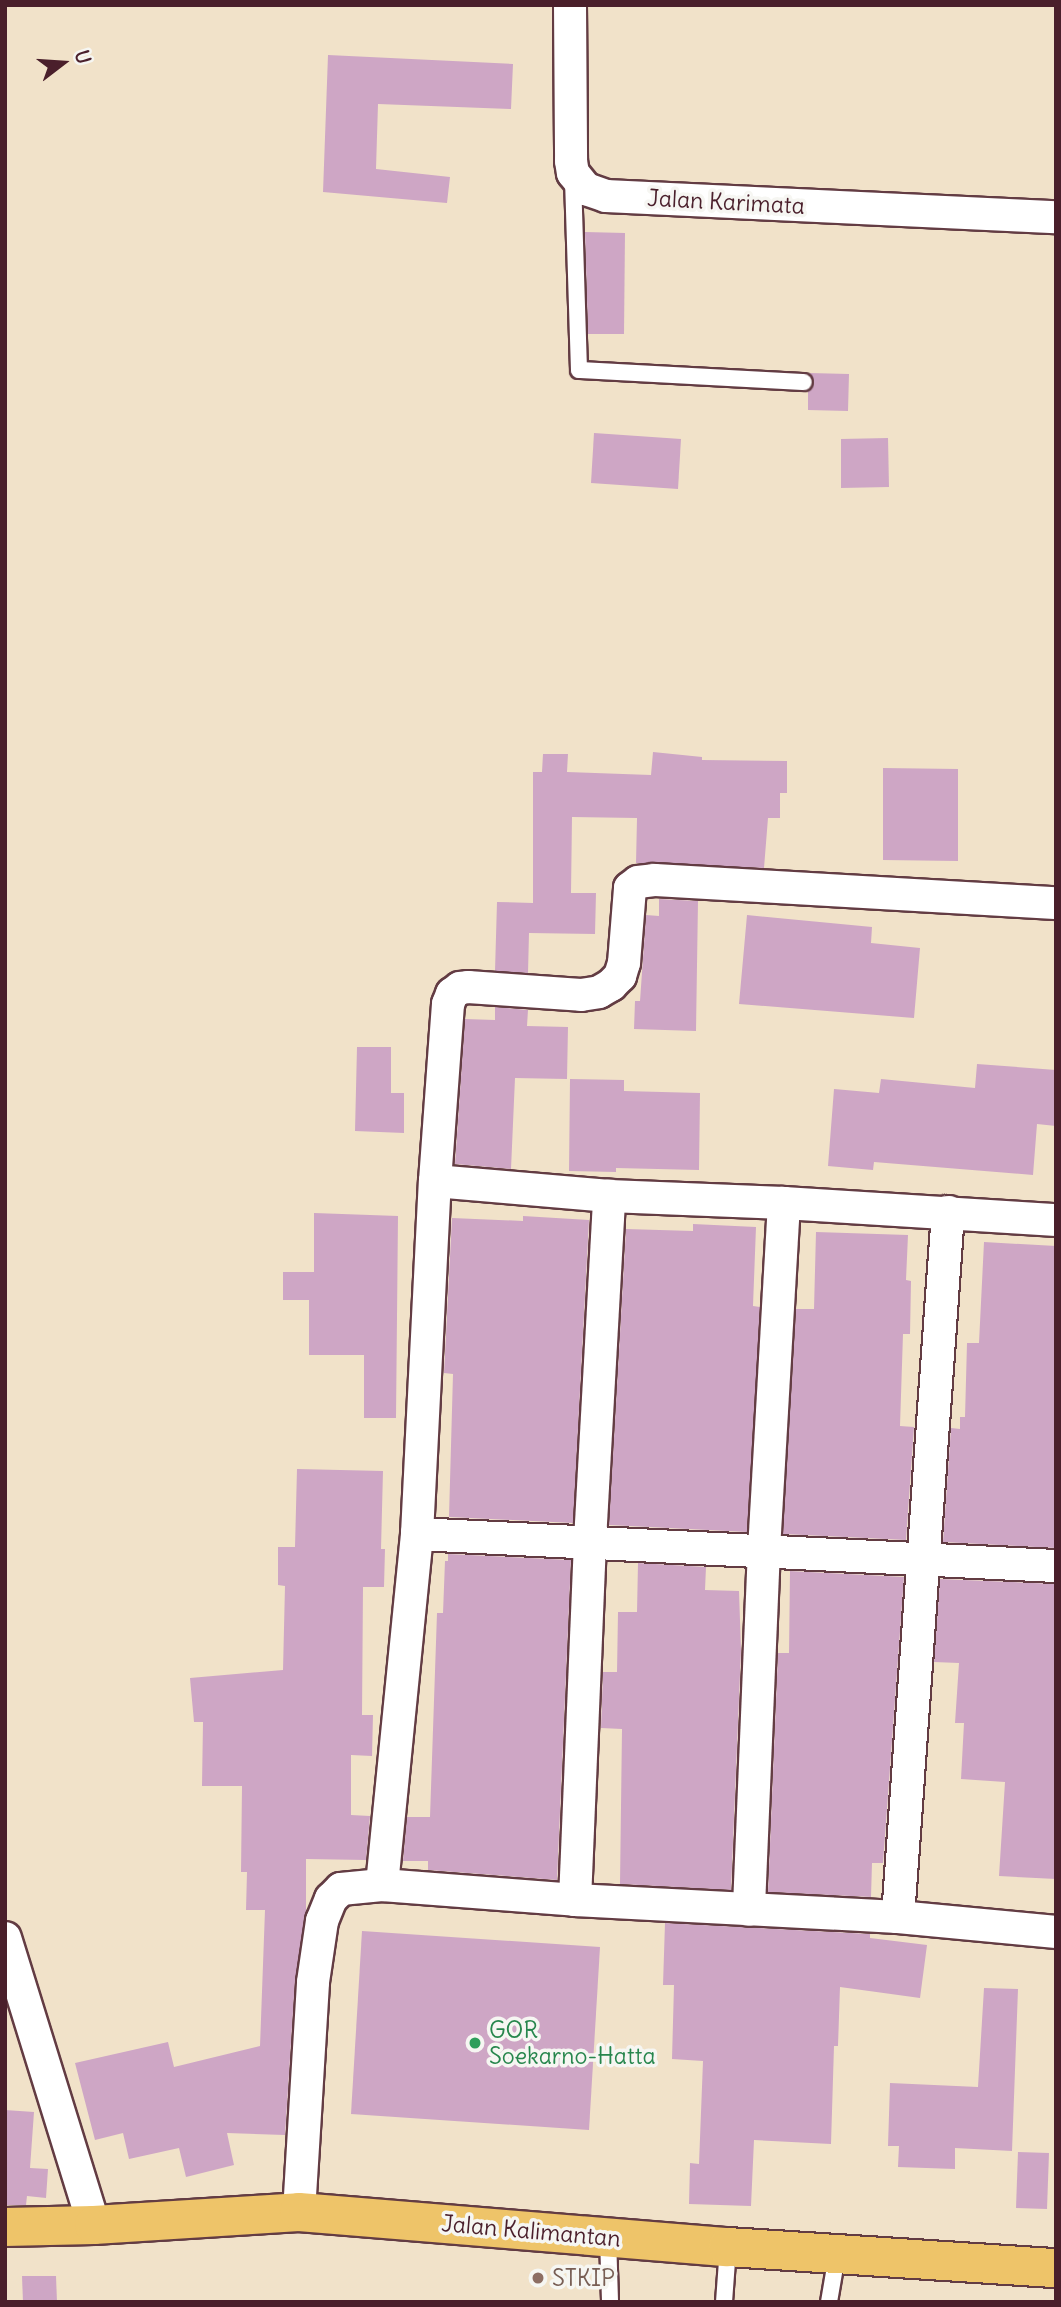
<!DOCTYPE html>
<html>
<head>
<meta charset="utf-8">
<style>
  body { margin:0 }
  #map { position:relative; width:1061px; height:2307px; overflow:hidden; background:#f1e2c9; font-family:Delius,sans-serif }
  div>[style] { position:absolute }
  .building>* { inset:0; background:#cea6c5 }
  .roads { filter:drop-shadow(2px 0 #633c43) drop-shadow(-2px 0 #633c43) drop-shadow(0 2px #633c43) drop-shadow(0 -2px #633c43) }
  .lane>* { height:16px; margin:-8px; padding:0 8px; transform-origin:8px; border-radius:8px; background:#fff }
  .street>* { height:32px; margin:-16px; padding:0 16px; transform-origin:16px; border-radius:16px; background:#fff }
  .highway>* { height:38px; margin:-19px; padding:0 19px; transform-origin:19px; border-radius:19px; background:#eec469 }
  .dots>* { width:19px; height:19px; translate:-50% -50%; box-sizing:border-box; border:4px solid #f6f6f2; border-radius:50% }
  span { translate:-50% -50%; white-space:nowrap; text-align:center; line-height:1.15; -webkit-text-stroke:7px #f6f6f2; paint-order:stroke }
  .street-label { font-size:23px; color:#4a1f2b }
  .leisure-label { font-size:23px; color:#27864d }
  .left { translate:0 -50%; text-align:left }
  .education-label { font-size:23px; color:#785e54 }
  .frame { position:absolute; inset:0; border:7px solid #4a1f2b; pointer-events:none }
  .north { position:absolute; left:28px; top:28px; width:70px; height:70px; -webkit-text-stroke:5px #f6f6f2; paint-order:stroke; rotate:73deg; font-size:19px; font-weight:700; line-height:28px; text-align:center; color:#4a1f2b }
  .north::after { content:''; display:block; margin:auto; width:24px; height:32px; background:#4a1f2b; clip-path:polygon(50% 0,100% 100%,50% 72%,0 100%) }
</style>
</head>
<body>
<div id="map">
  <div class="building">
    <div style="clip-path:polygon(328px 55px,513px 64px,511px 109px,378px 104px,376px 169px,450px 177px,447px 203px,323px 192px)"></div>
    <div style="clip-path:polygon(585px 232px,625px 233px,624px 334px,588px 334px)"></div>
    <div style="clip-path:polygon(809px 373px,849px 374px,848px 411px,808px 410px,808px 391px,814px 382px)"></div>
    <div style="clip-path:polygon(594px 433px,681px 439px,678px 489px,591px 483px)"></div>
    <div style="clip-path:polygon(888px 438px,889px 487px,841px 488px,841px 439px)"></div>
    <div style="clip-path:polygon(653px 752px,702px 757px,702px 760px,787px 761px,787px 793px,780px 793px,780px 818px,768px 818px,764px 868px,636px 863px,637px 818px,572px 817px,571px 893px,596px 893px,595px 934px,529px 933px,528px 973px,495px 971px,497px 902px,533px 903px,533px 772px,542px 772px,543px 754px,568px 754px,567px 772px,651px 775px)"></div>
    <div style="clip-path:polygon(883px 768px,958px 769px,958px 861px,883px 860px)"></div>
    <div style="clip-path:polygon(659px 899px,698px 901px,696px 1031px,634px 1029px,635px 1001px,640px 1001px,646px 915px,659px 916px)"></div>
    <div style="clip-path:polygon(747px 915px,872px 927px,871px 943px,920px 948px,914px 1018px,739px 1004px)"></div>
    <div style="clip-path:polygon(495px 1007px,528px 1010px,527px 1026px,568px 1027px,567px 1079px,515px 1078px,511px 1169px,455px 1164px,465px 1019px,495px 1020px)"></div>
    <div style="clip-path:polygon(357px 1047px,391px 1047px,391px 1093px,404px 1093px,404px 1133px,355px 1131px)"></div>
    <div style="clip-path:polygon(977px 1064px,1056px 1070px,1056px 1126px,1037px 1124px,1033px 1175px,874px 1162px,873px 1170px,828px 1166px,834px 1089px,879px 1093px,881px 1079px,975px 1088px)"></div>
    <div style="clip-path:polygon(570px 1079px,624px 1080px,624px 1091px,700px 1093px,699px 1170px,616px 1168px,616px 1172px,569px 1171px)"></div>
    <div style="clip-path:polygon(314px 1213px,398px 1216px,396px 1418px,364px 1418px,364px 1355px,309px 1355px,309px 1300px,283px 1300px,283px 1272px,314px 1272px)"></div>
    <div style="clip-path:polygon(523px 1216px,589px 1220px,573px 1523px,449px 1517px,453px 1374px,444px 1373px,452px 1218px,523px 1221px)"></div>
    <div style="clip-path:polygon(693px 1224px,756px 1227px,753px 1306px,760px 1307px,747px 1532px,609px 1525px,626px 1229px,693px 1231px)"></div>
    <div style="clip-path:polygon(816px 1232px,908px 1235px,906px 1280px,911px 1281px,910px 1334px,903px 1334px,900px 1426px,914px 1427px,906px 1540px,783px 1534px,796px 1309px,814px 1309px)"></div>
    <div style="clip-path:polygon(984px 1242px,1056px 1246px,1056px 1548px,943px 1542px,951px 1428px,960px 1429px,960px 1417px,965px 1417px,967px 1343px,979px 1343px)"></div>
    <div style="clip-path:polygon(297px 1469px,383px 1471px,381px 1549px,385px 1549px,384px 1587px,363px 1587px,362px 1715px,373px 1715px,372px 1756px,351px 1755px,351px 1815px,370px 1816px,366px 1860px,306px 1859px,306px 1912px,295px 1981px,285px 2135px,227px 2133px,234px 2165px,186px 2177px,179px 2148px,129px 2159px,123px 2133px,95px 2140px,75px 2063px,168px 2042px,174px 2067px,260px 2046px,265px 1910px,246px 1910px,247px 1872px,241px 1872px,242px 1786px,202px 1786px,203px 1722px,194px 1722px,190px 1678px,283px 1670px,285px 1586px,278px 1585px,278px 1547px,295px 1547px)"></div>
    <div style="clip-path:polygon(448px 1554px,571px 1560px,557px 1880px,428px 1870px,428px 1861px,403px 1861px,407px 1817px,430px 1817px,437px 1613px,443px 1613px,445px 1561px,448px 1561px)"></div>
    <div style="clip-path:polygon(638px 1563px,706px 1567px,705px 1590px,739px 1591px,741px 1650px,731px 1890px,620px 1884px,622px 1729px,601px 1728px,603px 1672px,617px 1672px,618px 1612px,637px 1612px)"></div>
    <div style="clip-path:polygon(790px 1571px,904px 1577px,883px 1863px,872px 1863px,871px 1897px,768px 1892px,778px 1653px,789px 1653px)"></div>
    <div style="clip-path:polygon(940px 1579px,1056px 1584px,1056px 1879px,999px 1876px,1005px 1782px,961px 1779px,964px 1723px,955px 1723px,959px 1663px,934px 1662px)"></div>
    <div style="clip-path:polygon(665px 1923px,870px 1934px,870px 1938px,927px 1945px,920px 1998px,840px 1987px,838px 2046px,834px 2046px,831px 2144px,754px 2140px,751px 2206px,689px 2204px,690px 2163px,699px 2164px,703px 2061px,672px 2059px,674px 1985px,663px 1985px)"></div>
    <div style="clip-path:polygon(362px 1931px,600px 1947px,589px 2130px,351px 2114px)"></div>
    <div style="clip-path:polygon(984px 1988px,1018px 1989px,1012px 2151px,955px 2148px,955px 2169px,898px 2167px,899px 2146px,888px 2146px,890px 2083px,978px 2087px)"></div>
    <div style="clip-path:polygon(5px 2110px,34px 2112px,30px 2168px,48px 2169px,46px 2198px,27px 2196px,26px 2205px,5px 2205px)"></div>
    <div style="clip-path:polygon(1018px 2152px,1049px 2153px,1047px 2209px,1016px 2208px)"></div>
    <div style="clip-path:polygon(22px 2276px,56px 2276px,57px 2302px,23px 2302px)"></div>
  </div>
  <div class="roads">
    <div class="lane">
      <div style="left:573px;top:179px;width:191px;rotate:88.2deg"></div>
      <div style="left:579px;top:370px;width:225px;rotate:3.1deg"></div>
      <div style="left:608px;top:2237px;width:65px;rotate:88.2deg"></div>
      <div style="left:724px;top:2302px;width:55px;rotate:-85.8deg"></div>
      <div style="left:829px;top:2302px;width:48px;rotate:-80.3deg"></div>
    </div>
    <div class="street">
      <div style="left:570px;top:5px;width:156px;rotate:89.6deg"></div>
      <div style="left:571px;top:161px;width:12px;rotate:81deg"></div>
      <div style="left:573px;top:173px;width:21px;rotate:51deg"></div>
      <div style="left:586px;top:189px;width:21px;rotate:19deg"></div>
      <div style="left:606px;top:196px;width:450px;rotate:2.7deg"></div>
      <div style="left:435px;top:1181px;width:175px;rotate:4.9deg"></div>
      <div style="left:609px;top:1196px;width:175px;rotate:2.3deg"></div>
      <div style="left:784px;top:1203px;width:347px;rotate:93.3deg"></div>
      <div style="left:764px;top:1549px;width:361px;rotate:92.4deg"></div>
      <div style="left:784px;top:1203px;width:273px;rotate:3.6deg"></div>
      <div style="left:417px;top:1534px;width:640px;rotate:2.87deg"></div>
      <div style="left:382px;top:1885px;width:353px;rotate:-84.3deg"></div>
      <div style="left:417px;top:1534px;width:353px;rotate:-87.1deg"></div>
      <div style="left:435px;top:1181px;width:177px;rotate:-85.8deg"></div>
      <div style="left:448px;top:1004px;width:11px;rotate:-68deg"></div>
      <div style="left:452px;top:994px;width:10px;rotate:-37deg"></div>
      <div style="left:460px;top:988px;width:8px;rotate:-7deg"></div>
      <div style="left:468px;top:987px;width:113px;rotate:4deg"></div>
      <div style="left:581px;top:995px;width:18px;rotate:-9deg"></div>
      <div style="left:599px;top:992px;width:14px;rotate:-30deg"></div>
      <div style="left:611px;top:985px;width:13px;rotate:-45deg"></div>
      <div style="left:620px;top:976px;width:14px;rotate:-73deg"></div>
      <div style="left:624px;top:963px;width:75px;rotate:-85.4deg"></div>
      <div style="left:630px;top:888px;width:10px;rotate:-37deg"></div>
      <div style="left:638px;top:882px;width:16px;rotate:-7deg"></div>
      <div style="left:654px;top:880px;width:403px;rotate:3.3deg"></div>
      <div style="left:575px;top:1900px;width:359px;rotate:-87.6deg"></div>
      <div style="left:590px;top:1541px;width:346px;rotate:-86.8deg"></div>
      <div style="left:898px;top:1917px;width:707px;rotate:-85.94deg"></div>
      <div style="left:5px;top:1938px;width:300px;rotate:72.8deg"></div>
      <div style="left:299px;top:2212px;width:230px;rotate:-86.5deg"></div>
      <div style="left:313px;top:1982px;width:62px;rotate:-81.6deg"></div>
      <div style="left:322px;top:1921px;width:24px;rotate:-68deg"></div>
      <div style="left:331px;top:1899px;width:14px;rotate:-45deg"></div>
      <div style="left:341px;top:1889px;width:41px;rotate:-5.6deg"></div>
      <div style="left:382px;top:1885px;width:194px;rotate:4.4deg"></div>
      <div style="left:575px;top:1900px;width:323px;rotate:3deg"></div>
      <div style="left:898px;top:1917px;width:159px;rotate:5.4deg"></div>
    </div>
    <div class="highway">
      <div style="left:5px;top:2227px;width:89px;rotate:-1.3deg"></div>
      <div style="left:94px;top:2225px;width:205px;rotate:-3.6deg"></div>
      <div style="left:299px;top:2212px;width:430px;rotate:4.7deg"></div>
      <div style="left:728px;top:2247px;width:329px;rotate:3.7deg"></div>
    </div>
  </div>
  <div class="dots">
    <div style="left:475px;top:2043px;background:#2e9e5b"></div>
    <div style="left:538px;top:2278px;background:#8d6e63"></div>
  </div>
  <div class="street-label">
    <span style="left:726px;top:202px;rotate:3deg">Jalan Karimata</span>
    <span style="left:531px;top:2231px;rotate:5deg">Jalan Kalimantan</span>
  </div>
  <div class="leisure-label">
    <span class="left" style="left:489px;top:2043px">GOR<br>Soekarno-Hatta</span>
  </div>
  <div class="education-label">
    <span class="left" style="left:552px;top:2278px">STKIP</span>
  </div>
  <div class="frame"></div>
  <div class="north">U</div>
</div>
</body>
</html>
